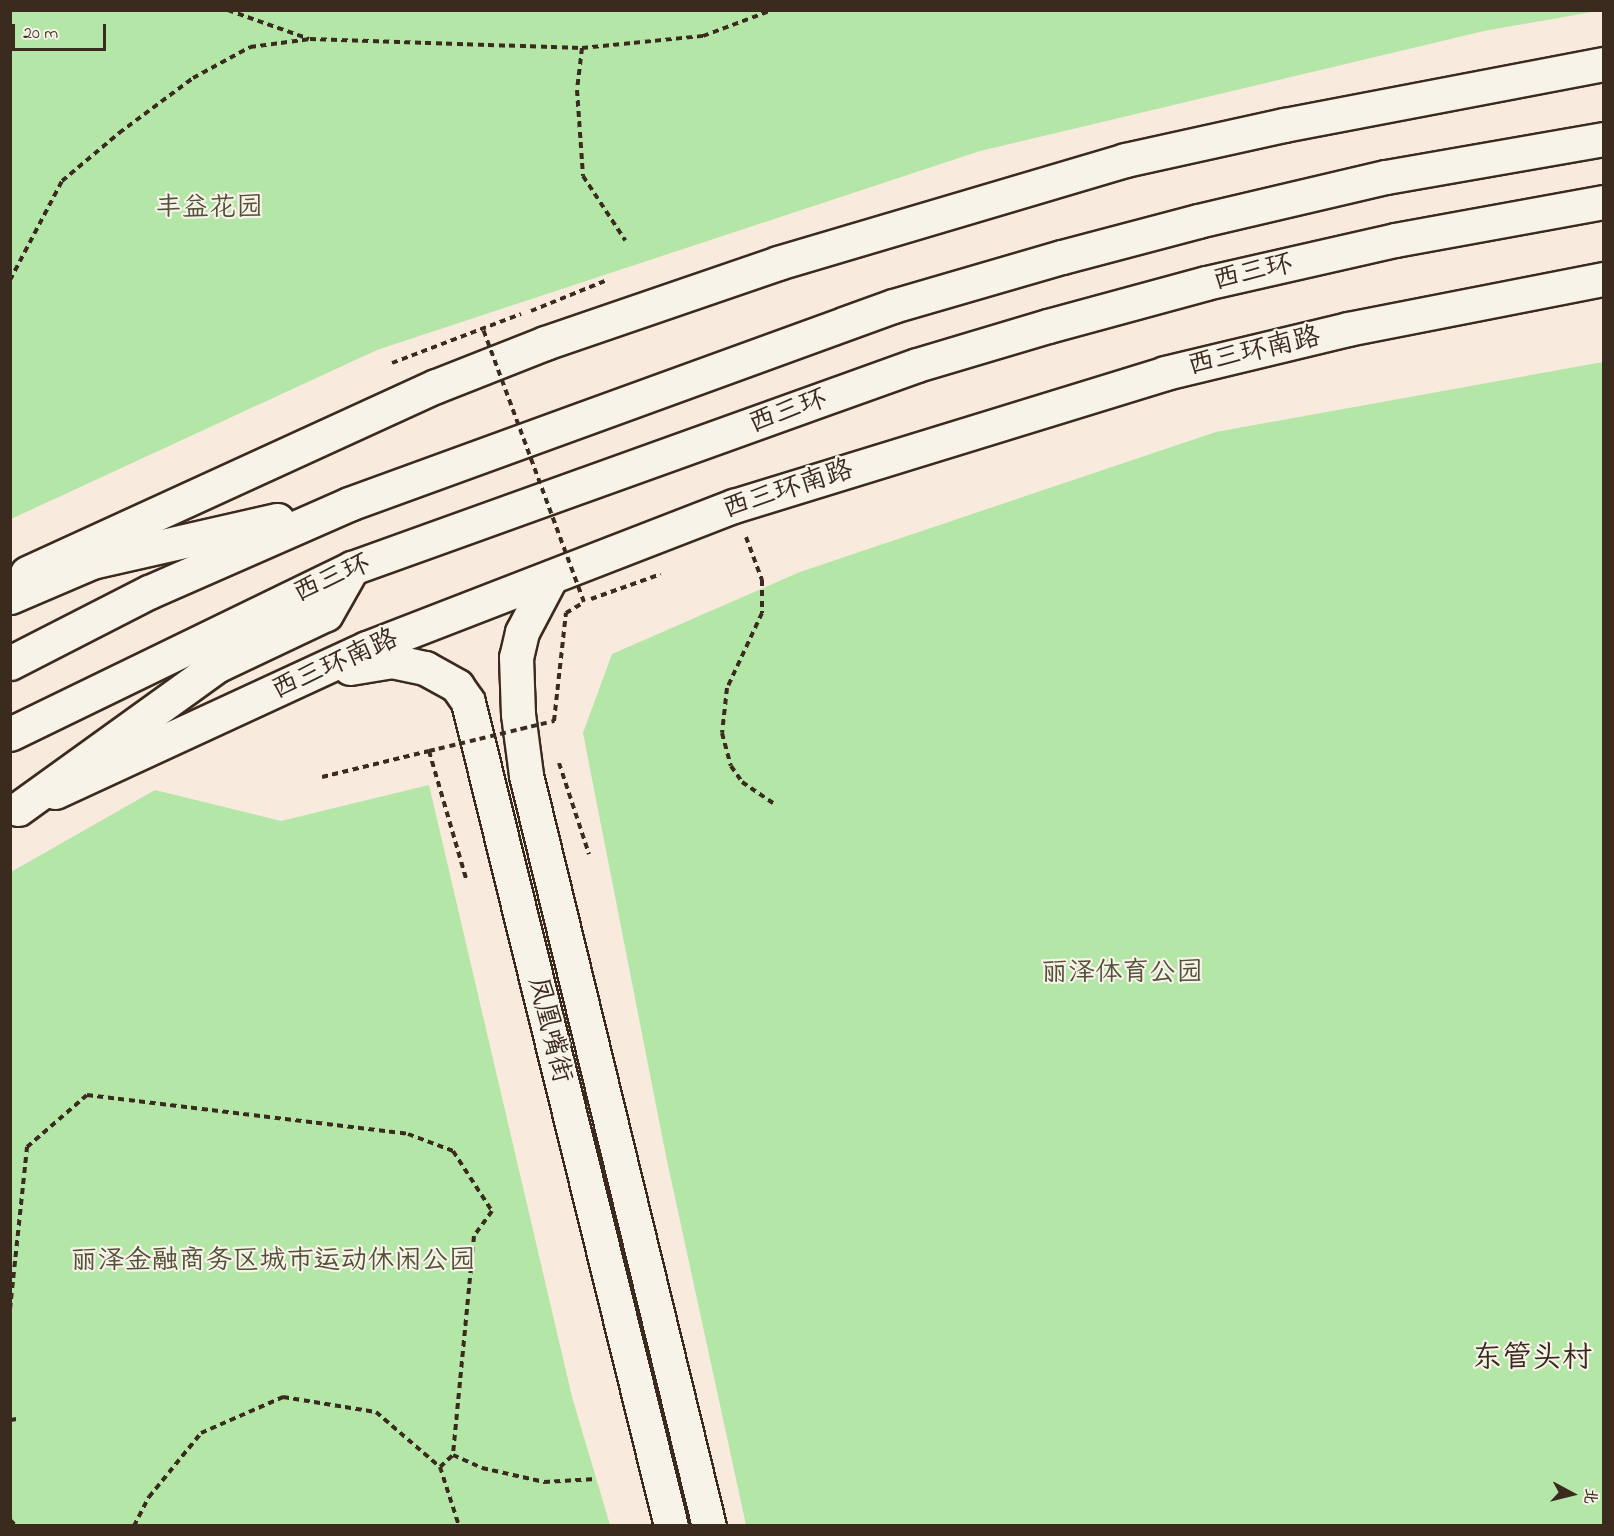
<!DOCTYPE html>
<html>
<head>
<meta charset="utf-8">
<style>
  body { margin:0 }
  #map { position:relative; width:1614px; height:1536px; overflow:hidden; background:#f8eadc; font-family:"Indie Flower","LXGW WenKai TC",sans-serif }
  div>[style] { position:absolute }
  .green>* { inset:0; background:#b3e6a7 }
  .path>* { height:4px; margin-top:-2px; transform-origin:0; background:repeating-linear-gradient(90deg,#3b2a1e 0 6px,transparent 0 10.5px) }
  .roads { filter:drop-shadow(2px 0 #3b2a1e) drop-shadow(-2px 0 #3b2a1e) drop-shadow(0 2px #3b2a1e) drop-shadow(0 -2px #3b2a1e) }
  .secondary>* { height:33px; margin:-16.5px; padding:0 16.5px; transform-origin:16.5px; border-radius:16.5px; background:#f7f3e8 }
  .highway>* { height:33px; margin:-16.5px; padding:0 16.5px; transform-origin:16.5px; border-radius:16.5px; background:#f7f3e8 }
  .path-bridge>* { height:4px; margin-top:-2px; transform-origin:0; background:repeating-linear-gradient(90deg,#3b2a1e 0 6px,transparent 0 10.5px) }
  span { translate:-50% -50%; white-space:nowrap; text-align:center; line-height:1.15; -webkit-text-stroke:4.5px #f7f3e8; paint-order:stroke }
  .park-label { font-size:27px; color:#535039 }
  .street-label { font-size:27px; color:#3b2a1e }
  .quarter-label { font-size:30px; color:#3b2a1e }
  .frame { position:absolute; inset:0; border:12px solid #3b2a1e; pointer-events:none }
  .north { position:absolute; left:1542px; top:1464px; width:60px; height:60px; -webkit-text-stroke:4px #f7f3e8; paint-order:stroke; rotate:97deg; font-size:16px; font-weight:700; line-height:24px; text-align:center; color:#3b2a1e }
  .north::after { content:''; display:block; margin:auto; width:21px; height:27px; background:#3b2a1e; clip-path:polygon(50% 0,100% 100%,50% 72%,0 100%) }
  .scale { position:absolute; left:12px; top:24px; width:94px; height:27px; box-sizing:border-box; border:3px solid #3b2a1e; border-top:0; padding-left:8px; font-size:18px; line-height:21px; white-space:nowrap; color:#3b2a1e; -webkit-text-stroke:4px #f7f3e8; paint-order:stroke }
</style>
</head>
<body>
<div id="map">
  <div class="green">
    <div style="clip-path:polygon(1603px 10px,1484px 31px,980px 151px,377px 350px,11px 519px,11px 11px)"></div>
    <div style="clip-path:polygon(1603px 362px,1603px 1525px,746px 1525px,666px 1156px,583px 733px,612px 654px,800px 572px,1216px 432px)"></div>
    <div style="clip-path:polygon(429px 785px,572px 1397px,610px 1525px,11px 1525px,11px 872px,155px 790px,281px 821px)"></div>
  </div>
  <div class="path">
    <div style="left:228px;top:10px;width:86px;rotate:19.7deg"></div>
    <div style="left:582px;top:48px;width:42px;rotate:96.8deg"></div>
    <div style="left:577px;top:90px;width:86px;rotate:86deg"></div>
    <div style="left:583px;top:176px;width:77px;rotate:56.7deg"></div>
    <div style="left:10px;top:280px;width:112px;rotate:-62.3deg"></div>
    <div style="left:62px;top:181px;width:75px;rotate:-40.1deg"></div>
    <div style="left:119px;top:133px;width:92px;rotate:-36.6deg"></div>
    <div style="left:193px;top:78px;width:65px;rotate:-28.5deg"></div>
    <div style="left:250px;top:47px;width:61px;rotate:-7.6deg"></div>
    <div style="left:310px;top:39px;width:272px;rotate:1.9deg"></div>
    <div style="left:582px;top:48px;width:122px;rotate:-5.7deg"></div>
    <div style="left:703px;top:36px;width:74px;rotate:-20.6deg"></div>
    <div style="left:531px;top:311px;width:80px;rotate:-22.1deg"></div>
    <div style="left:392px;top:363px;width:138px;rotate:-20.8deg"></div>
    <div style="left:746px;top:537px;width:46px;rotate:69.6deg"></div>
    <div style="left:762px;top:580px;width:33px;rotate:90deg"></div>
    <div style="left:762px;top:613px;width:83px;rotate:115deg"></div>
    <div style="left:727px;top:688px;width:45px;rotate:96.3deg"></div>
    <div style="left:722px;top:733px;width:34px;rotate:75deg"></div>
    <div style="left:731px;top:766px;width:19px;rotate:55deg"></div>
    <div style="left:742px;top:782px;width:41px;rotate:34.1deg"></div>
    <div style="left:591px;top:599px;width:74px;rotate:-19.7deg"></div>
    <div style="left:559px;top:763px;width:96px;rotate:71.8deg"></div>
    <div style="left:322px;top:777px;width:110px;rotate:-13.7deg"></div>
    <div style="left:429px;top:751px;width:136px;rotate:73.8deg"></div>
    <div style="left:10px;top:1309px;width:163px;rotate:-84deg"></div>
    <div style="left:27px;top:1147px;width:79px;rotate:-40.9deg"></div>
    <div style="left:87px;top:1095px;width:323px;rotate:6.9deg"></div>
    <div style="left:408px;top:1134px;width:48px;rotate:20.7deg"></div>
    <div style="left:453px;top:1151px;width:72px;rotate:57deg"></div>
    <div style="left:492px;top:1211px;width:31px;rotate:126deg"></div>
    <div style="left:474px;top:1236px;width:220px;rotate:95.5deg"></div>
    <div style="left:10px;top:1420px;width:7px;rotate:-8deg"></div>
    <div style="left:440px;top:1467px;width:18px;rotate:-43deg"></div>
    <div style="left:453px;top:1455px;width:32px;rotate:24deg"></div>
    <div style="left:482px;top:1468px;width:64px;rotate:12.7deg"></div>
    <div style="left:544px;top:1482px;width:52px;rotate:-3.3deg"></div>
    <div style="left:10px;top:1520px;width:8px;rotate:45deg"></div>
    <div style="left:134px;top:1526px;width:33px;rotate:-63deg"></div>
    <div style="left:149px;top:1497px;width:82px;rotate:-50.9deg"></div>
    <div style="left:201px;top:1433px;width:90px;rotate:-23.7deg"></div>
    <div style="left:283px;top:1397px;width:94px;rotate:9.2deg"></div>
    <div style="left:376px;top:1412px;width:84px;rotate:40.7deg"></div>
    <div style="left:440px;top:1467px;width:62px;rotate:72.1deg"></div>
  </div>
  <div class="roads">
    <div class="secondary">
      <div style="left:27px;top:573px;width:450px;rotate:-24.6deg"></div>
      <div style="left:436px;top:386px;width:117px;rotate:-21.5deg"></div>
      <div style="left:545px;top:343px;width:246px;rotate:-18.9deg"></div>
      <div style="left:778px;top:263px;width:362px;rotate:-16.5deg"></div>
      <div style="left:1125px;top:160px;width:163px;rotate:-12.4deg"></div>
      <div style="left:1284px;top:125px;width:326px;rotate:-10.8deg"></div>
      <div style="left:551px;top:577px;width:62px;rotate:117.8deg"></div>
      <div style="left:522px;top:632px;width:26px;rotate:103deg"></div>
      <div style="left:516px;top:657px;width:57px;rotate:88deg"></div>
      <div style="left:518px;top:714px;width:62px;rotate:82.5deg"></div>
      <div style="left:526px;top:775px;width:773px;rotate:76.31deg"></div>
      <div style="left:350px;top:668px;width:43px;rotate:-9.5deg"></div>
      <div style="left:392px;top:661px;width:34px;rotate:12deg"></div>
      <div style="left:425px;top:668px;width:37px;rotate:29deg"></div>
      <div style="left:457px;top:686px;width:19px;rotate:55deg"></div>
      <div style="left:468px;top:702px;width:849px;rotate:76.16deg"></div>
      <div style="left:55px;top:792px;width:344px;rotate:-24.8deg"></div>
      <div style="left:367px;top:648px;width:394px;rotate:-21.2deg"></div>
      <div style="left:734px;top:506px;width:451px;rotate:-17.1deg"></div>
      <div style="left:1165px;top:373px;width:188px;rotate:-13.5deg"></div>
      <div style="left:1348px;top:329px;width:261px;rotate:-11.1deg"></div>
    </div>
    <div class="highway">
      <div style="left:10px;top:597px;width:89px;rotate:-23.1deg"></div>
      <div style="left:92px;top:562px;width:190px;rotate:-12.8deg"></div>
      <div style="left:10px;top:663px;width:156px;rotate:-27.1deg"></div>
      <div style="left:149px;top:592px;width:219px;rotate:-23.7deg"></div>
      <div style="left:349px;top:504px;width:579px;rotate:-20deg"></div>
      <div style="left:893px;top:306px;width:176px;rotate:-16.2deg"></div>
      <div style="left:1062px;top:257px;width:141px;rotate:-14.8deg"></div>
      <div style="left:1198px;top:221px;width:193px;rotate:-13.2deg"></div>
      <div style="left:1386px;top:177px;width:221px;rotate:-9.9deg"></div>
      <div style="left:10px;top:734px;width:380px;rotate:-25.9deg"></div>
      <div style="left:352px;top:568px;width:600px;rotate:-19.76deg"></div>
      <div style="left:917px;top:365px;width:137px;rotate:-16.6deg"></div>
      <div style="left:1048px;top:326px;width:164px;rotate:-15.2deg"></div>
      <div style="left:1206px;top:283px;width:194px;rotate:-12.8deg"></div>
      <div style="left:1395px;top:240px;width:212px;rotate:-10.3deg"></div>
      <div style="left:18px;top:809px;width:246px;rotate:-35.8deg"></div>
      <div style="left:218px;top:665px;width:119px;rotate:-25.3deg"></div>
      <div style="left:326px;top:614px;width:53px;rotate:-60.5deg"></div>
    </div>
  </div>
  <div class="path-bridge">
    <div style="left:429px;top:751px;width:129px;rotate:-13.5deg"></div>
    <div style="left:554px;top:721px;width:109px;rotate:-83.7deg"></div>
    <div style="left:566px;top:613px;width:21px;rotate:-31deg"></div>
    <div style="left:584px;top:602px;width:291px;rotate:-110.3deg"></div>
  </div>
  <div class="park-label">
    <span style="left:209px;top:209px">丰益花园</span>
    <span style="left:1122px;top:974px">丽泽体育公园</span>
    <span style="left:273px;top:1262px">丽泽金融商务区城市运动休闲公园</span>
  </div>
  <div class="street-label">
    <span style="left:1253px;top:273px;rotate:-13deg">西三环</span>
    <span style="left:1254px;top:352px;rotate:-13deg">西三环南路</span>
    <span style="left:788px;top:412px;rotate:-20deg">西三环</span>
    <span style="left:788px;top:490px;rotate:-18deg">西三环南路</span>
    <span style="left:332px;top:579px;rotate:-24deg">西三环</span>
    <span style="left:335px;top:665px;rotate:-24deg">西三环南路</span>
    <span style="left:549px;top:1030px;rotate:76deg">凤凰嘴街</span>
  </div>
  <div class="quarter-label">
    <span style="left:1532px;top:1359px">东管头村</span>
  </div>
  <div class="frame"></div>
  <div class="north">北</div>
  <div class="scale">20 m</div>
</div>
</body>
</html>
